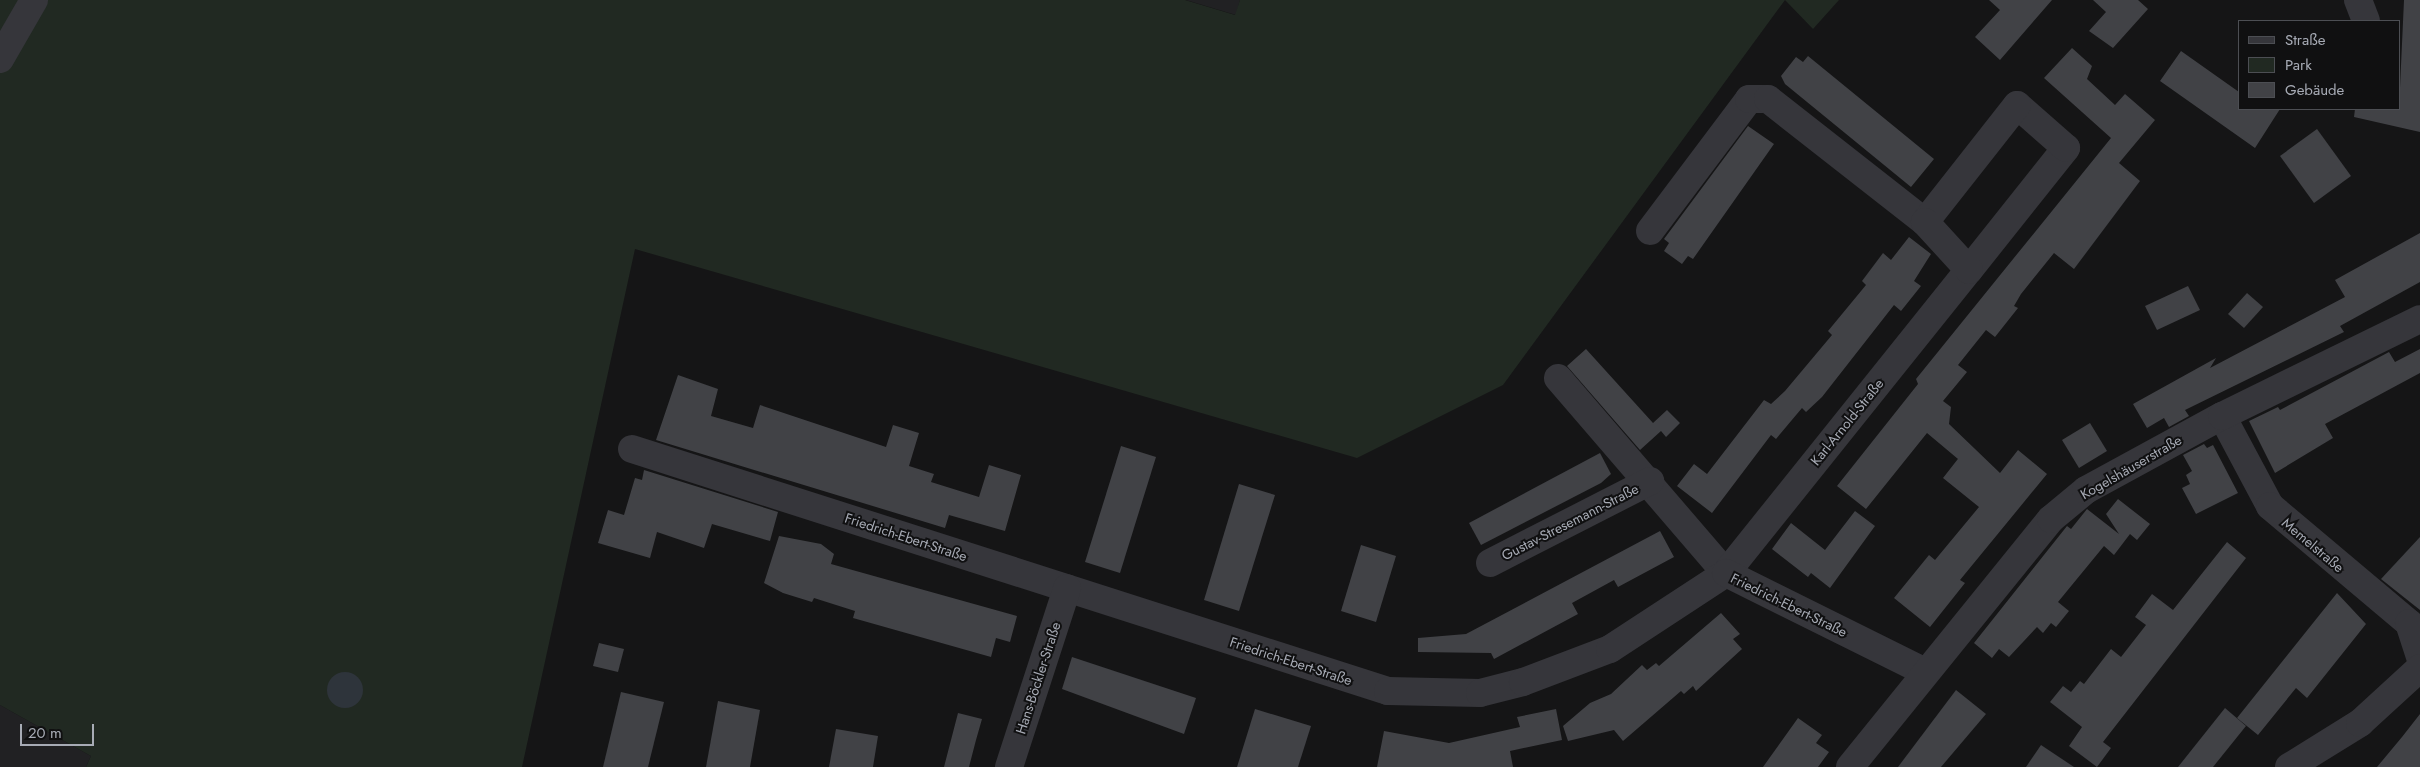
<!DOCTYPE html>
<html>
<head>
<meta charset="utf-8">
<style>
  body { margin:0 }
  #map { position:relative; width:2420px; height:767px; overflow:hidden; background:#151516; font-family:Jost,sans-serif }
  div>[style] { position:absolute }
  .built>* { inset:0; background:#212123 }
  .green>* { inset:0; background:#212922 }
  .water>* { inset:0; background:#2e343b }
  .round { border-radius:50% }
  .building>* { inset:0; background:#414246 }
  .minor>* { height:28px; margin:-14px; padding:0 14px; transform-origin:14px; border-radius:14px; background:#36363b }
  .tertiary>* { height:28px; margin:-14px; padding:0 14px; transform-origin:14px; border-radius:14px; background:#36363b }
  span { translate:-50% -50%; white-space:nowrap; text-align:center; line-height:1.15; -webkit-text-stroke:4px #101011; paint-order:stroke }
  .street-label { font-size:14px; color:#a7abb5 }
  .legend { position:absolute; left:2238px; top:20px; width:162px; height:90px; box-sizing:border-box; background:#101011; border:1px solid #4c4e53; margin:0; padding:6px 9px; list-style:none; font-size:15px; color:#a7abb5 }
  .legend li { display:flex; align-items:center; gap:10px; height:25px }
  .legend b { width:25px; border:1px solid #4c4e53 }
  .scale { position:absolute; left:20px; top:724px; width:74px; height:22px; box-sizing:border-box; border:2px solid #a7abb5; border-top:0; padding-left:6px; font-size:15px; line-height:18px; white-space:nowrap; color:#a7abb5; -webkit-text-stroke:4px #101011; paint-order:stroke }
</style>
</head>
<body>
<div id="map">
  <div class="built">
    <div style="clip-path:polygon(1186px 0,1240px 0,1236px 15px)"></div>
    <div style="clip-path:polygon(0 705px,91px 756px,86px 767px,0 767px)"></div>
  </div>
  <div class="green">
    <div style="clip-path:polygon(0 0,1185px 0,1235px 15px,1240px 0,1839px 0,1813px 29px,1785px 0,1503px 385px,1357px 458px,635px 249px,522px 767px,86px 767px,91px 756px,0 705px)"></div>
  </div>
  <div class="water">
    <div class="round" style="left:327px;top:672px;width:36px;height:36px"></div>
  </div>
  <div class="building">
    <div style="clip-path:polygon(1989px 0,2052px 0,2000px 60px,1975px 37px,2000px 10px)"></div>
    <div style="clip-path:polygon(2093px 0,2138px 0,2148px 9px,2113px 48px,2089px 31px,2106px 12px)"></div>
    <div style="clip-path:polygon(2404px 0,2420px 0,2420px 132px,2354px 117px,2355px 109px,2399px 109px)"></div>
    <div style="clip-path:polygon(2072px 48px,2092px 66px,2087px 79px,2115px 105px,2125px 94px,2155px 120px,2119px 163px,2140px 181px,2074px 269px,2054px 253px,2021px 294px,2014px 306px,2018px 308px,1995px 337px,1986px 330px,1958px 365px,1967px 372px,1943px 401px,1951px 407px,1949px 424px,2000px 473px,2018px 450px,2047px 474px,1960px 580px,1965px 583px,1930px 627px,1894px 598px,1929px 555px,1935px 560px,1979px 507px,1943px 478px,1961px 455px,1958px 459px,1927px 433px,1866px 509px,1837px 486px,1918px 384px,1916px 379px,2111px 138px,2044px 78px)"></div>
    <div style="clip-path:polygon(2181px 51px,2239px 92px,2239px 109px,2280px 109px,2255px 148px,2160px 81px)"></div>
    <div style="clip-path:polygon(1808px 56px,1934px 159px,1911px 187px,1785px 84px,1781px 76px,1796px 57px,1803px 62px)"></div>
    <div style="clip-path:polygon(1748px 126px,1774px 144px,1693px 259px,1688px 256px,1682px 264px,1664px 251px,1669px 243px,1664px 239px)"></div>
    <div style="clip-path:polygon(2317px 129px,2351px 176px,2314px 203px,2280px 156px)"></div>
    <div style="clip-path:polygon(2420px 233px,2420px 282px,2340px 326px,2344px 332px,2185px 410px,2189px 416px,2169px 427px,2164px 418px,2147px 428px,2133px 404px,2216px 358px,2210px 368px,2345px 297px,2335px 280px)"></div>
    <div style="clip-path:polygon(1909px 237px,1931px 254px,1914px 281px,1921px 286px,1901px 311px,1894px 305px,1822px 397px,1806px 412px,1802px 408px,1776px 439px,1771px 435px,1712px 513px,1677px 486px,1694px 464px,1707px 474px,1764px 400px,1771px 404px,1785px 391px,1832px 335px,1828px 331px,1866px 285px,1862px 281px,1883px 253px,1891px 260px)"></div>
    <div style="clip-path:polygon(2188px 286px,2200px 310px,2157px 330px,2145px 306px)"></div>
    <div style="clip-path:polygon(2247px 293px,2263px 307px,2244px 328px,2228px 314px)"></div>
    <div style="clip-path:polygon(1586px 349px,1653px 423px,1667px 410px,1680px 423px,1666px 437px,1661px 431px,1640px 450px,1567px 366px)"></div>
    <div style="clip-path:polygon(2420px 349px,2420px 373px,2325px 424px,2333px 438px,2275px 473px,2249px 421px,2278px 407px,2280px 410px,2389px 352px,2395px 362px)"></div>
    <div style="clip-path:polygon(678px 375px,718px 389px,711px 416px,753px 428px,760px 405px,886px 447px,893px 425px,919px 433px,909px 466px,934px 474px,931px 482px,979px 497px,989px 465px,1021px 475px,1005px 531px,949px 515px,945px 528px,656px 440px)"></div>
    <div style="clip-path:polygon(2090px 423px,2107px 451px,2079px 468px,2062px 440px)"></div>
    <div style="clip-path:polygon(2204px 444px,2207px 448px,2213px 445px,2238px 493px,2196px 514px,2182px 488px,2190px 484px,2186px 475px,2192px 471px,2183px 455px)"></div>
    <div style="clip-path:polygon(1121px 446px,1156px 457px,1120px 573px,1085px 562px)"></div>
    <div style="clip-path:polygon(1600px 453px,1611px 474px,1601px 483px,1481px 545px,1469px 523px)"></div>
    <div style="clip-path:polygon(644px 470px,778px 512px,770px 541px,712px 524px,704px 548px,657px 532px,650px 558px,598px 543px,608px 510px,624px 515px,635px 478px,642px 480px)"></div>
    <div style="clip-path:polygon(1239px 484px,1275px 495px,1239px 611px,1204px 600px)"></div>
    <div style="clip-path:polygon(2118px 499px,2150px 524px,2137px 540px,2130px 534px,2114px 555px,2104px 546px,2058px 602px,2069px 611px,2056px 627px,2051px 623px,2043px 633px,2037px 627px,2009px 657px,1999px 649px,1992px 658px,1974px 643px,2067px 526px,2071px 529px,2087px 509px,2119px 534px,2106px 514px)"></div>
    <div style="clip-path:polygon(1855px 511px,1875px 526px,1830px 588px,1811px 573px,1808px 577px,1772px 549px,1791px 523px,1825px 550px)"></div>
    <div style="clip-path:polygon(1660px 531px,1674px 557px,1618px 587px,1614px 580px,1572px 603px,1578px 614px,1494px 659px,1491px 653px,1418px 652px,1418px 638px,1466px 634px)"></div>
    <div style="clip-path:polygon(779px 536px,821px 544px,834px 554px,831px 564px,1017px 616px,1010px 642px,996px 638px,991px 657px,853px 618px,855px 611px,814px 598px,812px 602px,783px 593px,764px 583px)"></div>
    <div style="clip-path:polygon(2420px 537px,2420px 610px,2381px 579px)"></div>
    <div style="clip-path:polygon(2227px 542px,2246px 558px,2103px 742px,2111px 748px,2097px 767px,2069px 746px,2082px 727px,2050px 702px,2063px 686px,2071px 692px,2080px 681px,2084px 684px,2111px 649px,2121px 657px,2146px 625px,2135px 617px,2152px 594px,2173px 610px)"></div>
    <div style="clip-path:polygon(1361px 545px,1396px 556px,1376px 622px,1341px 611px)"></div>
    <div style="clip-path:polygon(2337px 593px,2366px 624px,2307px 698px,2296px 688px,2258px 735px,2237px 718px)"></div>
    <div style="clip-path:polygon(1721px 613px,1740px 634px,1733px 639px,1742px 649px,1696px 691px,1693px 686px,1684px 694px,1681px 691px,1623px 741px,1614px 730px,1568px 741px,1563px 726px,1590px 703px,1611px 694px,1642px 665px,1647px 670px,1656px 663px,1659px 666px)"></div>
    <div style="clip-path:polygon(599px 643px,624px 649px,618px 672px,593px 666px)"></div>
    <div style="clip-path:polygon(1072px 657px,1196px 698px,1184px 734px,1062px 689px)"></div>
    <div style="clip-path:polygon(1956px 690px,1986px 714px,1941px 767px,1898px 767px)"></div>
    <div style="clip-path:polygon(621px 692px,664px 702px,648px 767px,603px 767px)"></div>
    <div style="clip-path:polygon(718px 701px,760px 710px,750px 767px,706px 767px)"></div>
    <div style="clip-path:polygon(2225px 708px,2246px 726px,2213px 767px,2178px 767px)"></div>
    <div style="clip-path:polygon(1255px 709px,1311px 726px,1298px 767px,1237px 767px)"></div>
    <div style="clip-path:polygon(1556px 709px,1562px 740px,1510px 751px,1513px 767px,1377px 767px,1384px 731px,1449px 743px,1520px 727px,1517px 717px)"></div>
    <div style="clip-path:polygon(958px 713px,982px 719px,976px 740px,969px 767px,944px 767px)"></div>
    <div style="clip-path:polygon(2420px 714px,2420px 767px,2377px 767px,2402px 737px)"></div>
    <div style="clip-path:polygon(1798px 718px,1822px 735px,1816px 743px,1829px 752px,1818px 767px,1763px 767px)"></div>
    <div style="clip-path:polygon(836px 729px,878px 736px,873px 767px,829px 767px)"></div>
    <div style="clip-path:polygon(2041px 745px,2074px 767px,2026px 767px)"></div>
  </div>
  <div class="minor">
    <div style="left:2358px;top:0;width:22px;rotate:69deg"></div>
    <div style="left:1650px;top:231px;width:165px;rotate:-53.1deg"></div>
    <div style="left:1749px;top:99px;width:19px"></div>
    <div style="left:1768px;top:99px;width:199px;rotate:38.1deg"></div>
    <div style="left:1558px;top:378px;width:257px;rotate:49.3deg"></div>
    <div style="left:1726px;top:573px;width:388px;rotate:-51.3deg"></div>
    <div style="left:1969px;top:270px;width:156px;rotate:-51.5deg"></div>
    <div style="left:2066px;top:148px;width:65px;rotate:-138.7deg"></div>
    <div style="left:2017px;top:105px;width:149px;rotate:128.2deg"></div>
    <div style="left:1925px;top:222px;width:65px;rotate:47.5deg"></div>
    <div style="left:2222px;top:416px;width:102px;rotate:61.9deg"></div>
    <div style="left:2270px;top:506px;width:182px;rotate:40.1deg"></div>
    <div style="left:2409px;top:623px;width:36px;rotate:72deg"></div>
    <div style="left:632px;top:449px;width:794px;rotate:17.75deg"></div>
    <div style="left:1388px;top:691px;width:92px;rotate:1.2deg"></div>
    <div style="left:1480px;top:693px;width:44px;rotate:-14.3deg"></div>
    <div style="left:1523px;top:682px;width:93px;rotate:-20.8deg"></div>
    <div style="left:1610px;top:649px;width:139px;rotate:-33.2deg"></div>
    <div style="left:1726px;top:573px;width:222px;rotate:26.4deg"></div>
    <div style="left:1490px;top:563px;width:180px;rotate:-27.1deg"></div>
    <div style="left:1009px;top:767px;width:188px;rotate:-72deg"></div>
    <div style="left:1850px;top:767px;width:319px;rotate:-51deg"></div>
    <div style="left:2051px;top:519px;width:45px;rotate:-39.6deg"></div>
    <div style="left:2086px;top:490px;width:155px;rotate:-28.6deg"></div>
    <div style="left:2222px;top:416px;width:220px;rotate:-26.1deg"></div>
    <div style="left:2289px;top:767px;width:84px;rotate:-31.8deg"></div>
    <div style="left:2360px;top:723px;width:81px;rotate:-42.5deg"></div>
  </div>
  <div class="tertiary">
    <div style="left:0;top:59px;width:68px;rotate:-60deg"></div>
  </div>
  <div class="street-label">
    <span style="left:1847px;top:422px;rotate:-51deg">Karl-Arnold-Straße</span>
    <span style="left:2131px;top:467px;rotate:-30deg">Kogelshäuserstraße</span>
    <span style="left:1570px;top:522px;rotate:-27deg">Gustav-Stresemann-Straße</span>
    <span style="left:906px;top:537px;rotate:18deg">Friedrich-Ebert-Straße</span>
    <span style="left:2313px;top:545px;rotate:40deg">Memelstraße</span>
    <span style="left:1789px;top:605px;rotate:26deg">Friedrich-Ebert-Straße</span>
    <span style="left:1291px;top:661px;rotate:18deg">Friedrich-Ebert-Straße</span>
    <span style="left:1038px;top:678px;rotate:-72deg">Hans-Böckler-Straße</span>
  </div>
  <ul class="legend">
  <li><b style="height:6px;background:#36363b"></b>Straße</li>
  <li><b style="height:14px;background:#212922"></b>Park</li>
  <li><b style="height:14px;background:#414246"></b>Gebäude</li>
  </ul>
  <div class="scale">20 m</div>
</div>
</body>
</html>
